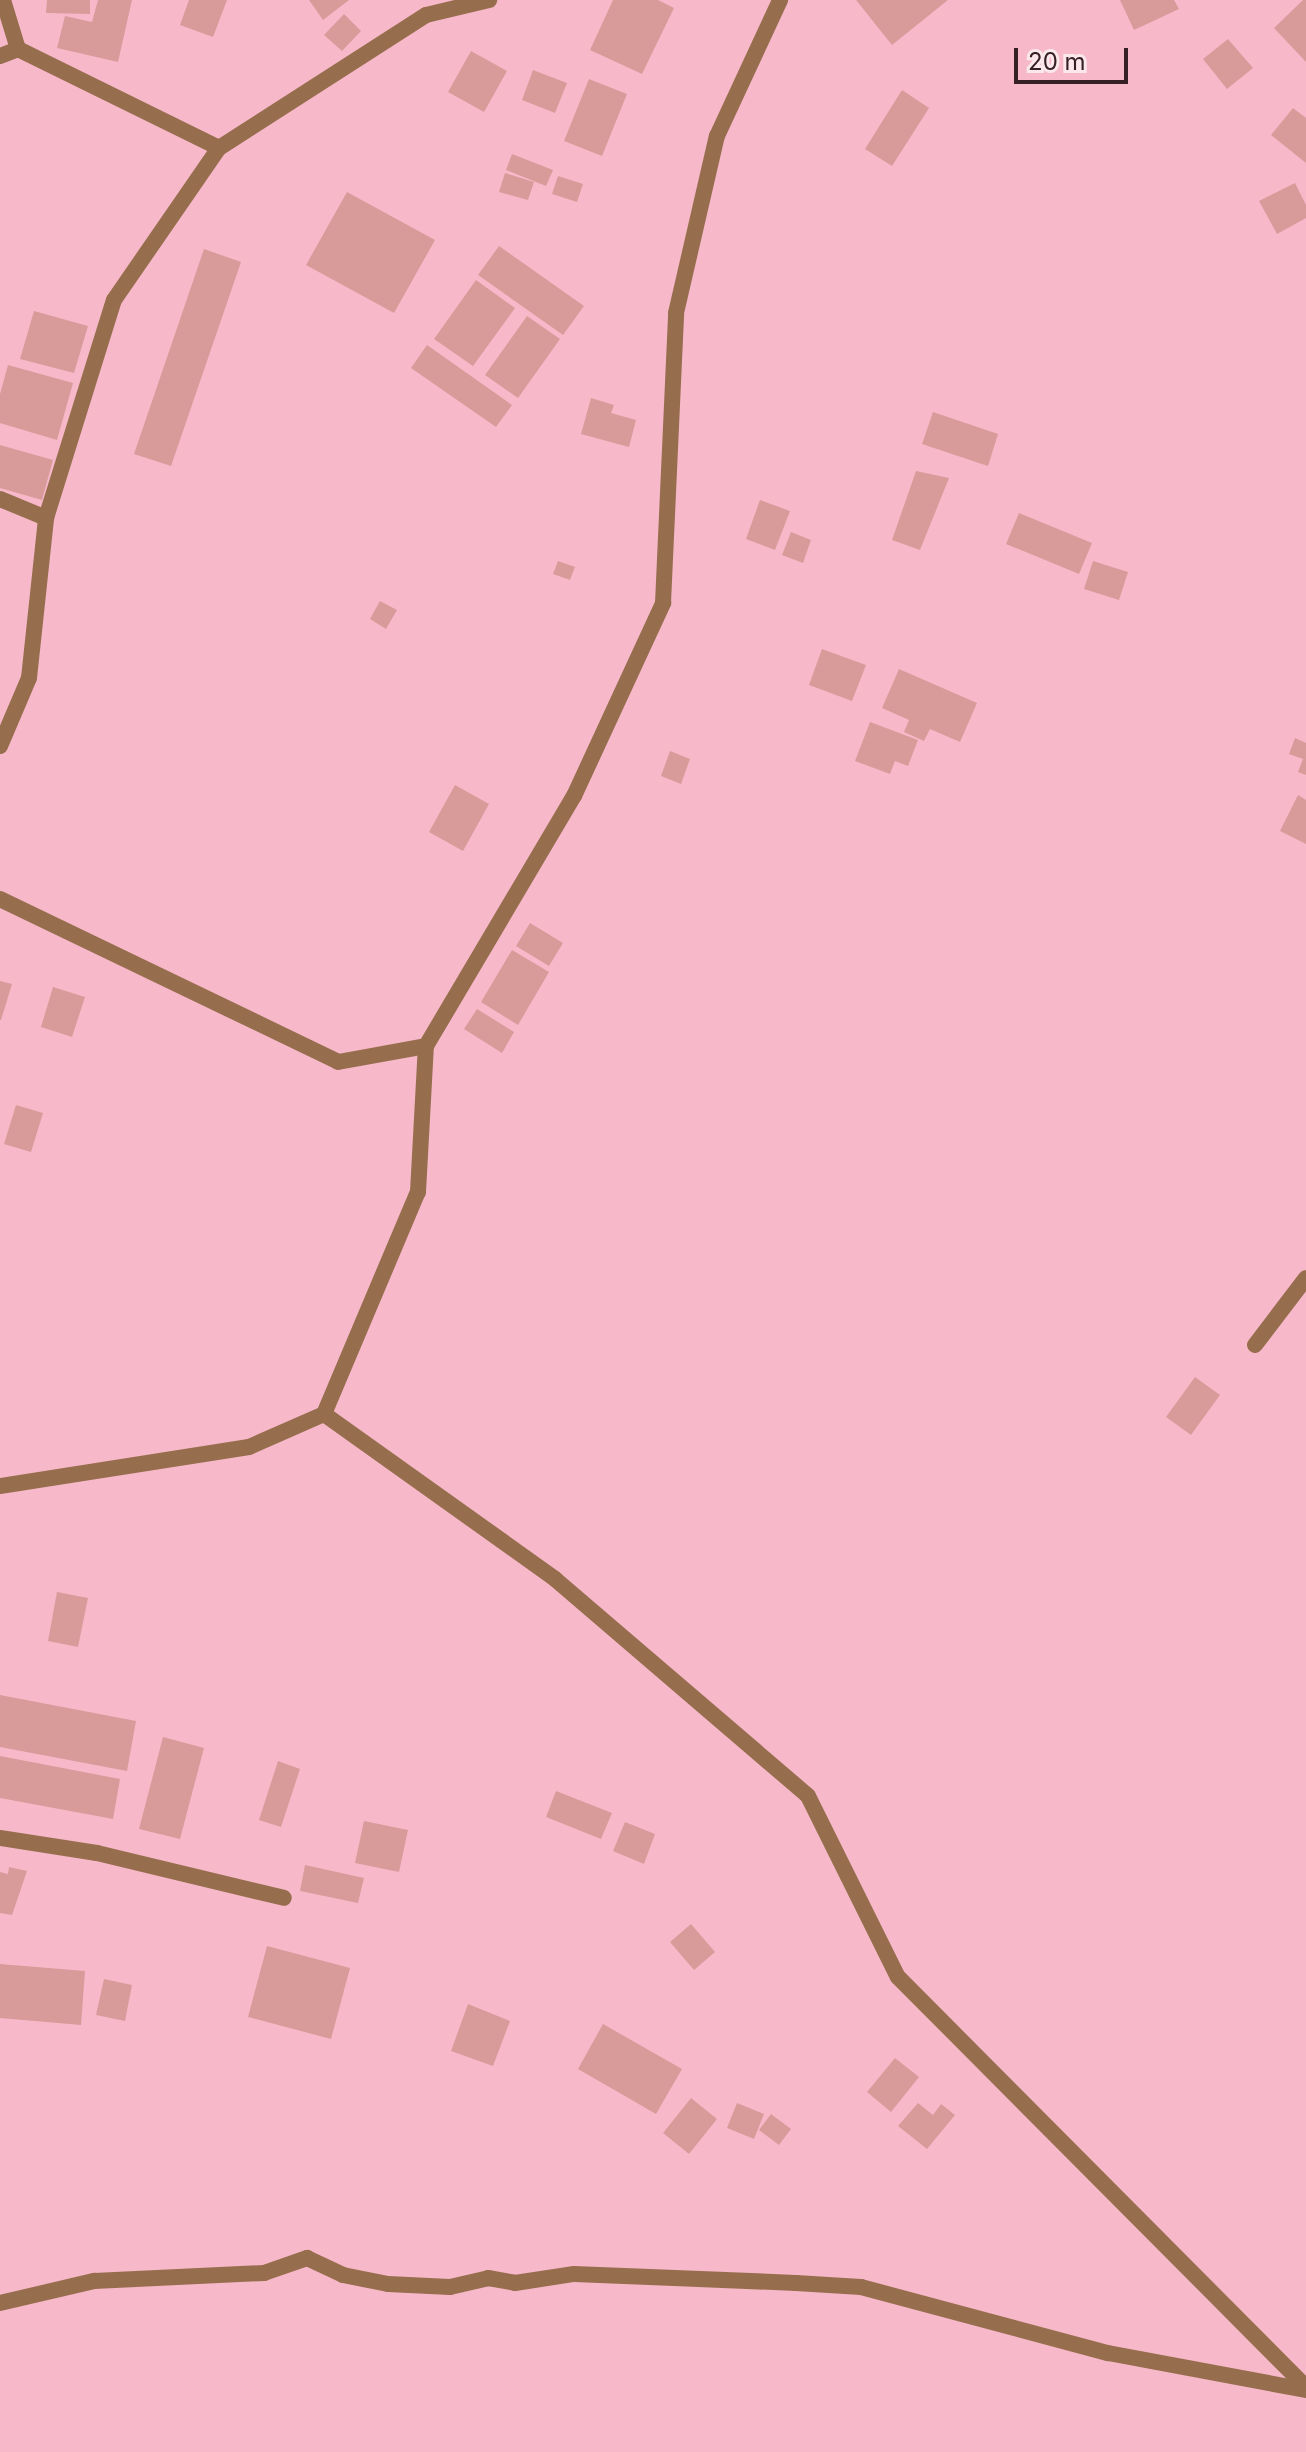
<!DOCTYPE html>
<html>
<head>
<meta charset="utf-8">
<style>
  body { margin:0 }
  #map { position:relative; width:1306px; height:2452px; overflow:hidden; background:#f7b9ca; font-family:Inter,sans-serif }
  div>[style] { position:absolute }
  .building>* { inset:0; background:#d89b99 }
  .service>* { height:16px; margin:-8px; padding:0 8px; transform-origin:8px; border-radius:8px; background:#976e4d }
  .minor>* { height:16px; margin:-8px; padding:0 8px; transform-origin:8px; border-radius:8px; background:#976e4d }
  span { translate:-50% -50%; white-space:nowrap; text-align:center; line-height:1.15; -webkit-text-stroke:6px #fbe8ed; paint-order:stroke }
  .scale { position:absolute; left:1014px; top:48px; width:114px; height:36px; box-sizing:border-box; border:4px solid #362026; border-top:0; padding-left:10px; font-size:24px; line-height:28px; white-space:nowrap; color:#362026; -webkit-text-stroke:6px #fbe8ed; paint-order:stroke }
</style>
</head>
<body>
<div id="map">
  <div class="building">
    <div style="clip-path:polygon(47px 0,90px 0,90px 14px,46px 13px)"></div>
    <div style="clip-path:polygon(98px 0,132px 0,118px 62px,57px 48px,65px 16px,92px 22px)"></div>
    <div style="clip-path:polygon(189px 0,227px 0,213px 37px,180px 25px)"></div>
    <div style="clip-path:polygon(309px 0,349px 0,323px 20px)"></div>
    <div style="clip-path:polygon(613px 0,658px 0,674px 8px,642px 74px,590px 50px)"></div>
    <div style="clip-path:polygon(856px 0,948px 0,892px 45px)"></div>
    <div style="clip-path:polygon(1120px 0,1174px 0,1179px 9px,1134px 30px)"></div>
    <div style="clip-path:polygon(1303px 0,1306px 0,1306px 62px,1274px 28px)"></div>
    <div style="clip-path:polygon(344px 14px,361px 31px,342px 51px,324px 35px)"></div>
    <div style="clip-path:polygon(1228px 39px,1253px 68px,1227px 89px,1203px 59px)"></div>
    <div style="clip-path:polygon(471px 51px,507px 71px,484px 112px,448px 92px)"></div>
    <div style="clip-path:polygon(533px 70px,567px 83px,555px 113px,522px 100px)"></div>
    <div style="clip-path:polygon(589px 79px,627px 94px,602px 156px,564px 141px)"></div>
    <div style="clip-path:polygon(902px 90px,929px 108px,892px 166px,865px 149px)"></div>
    <div style="clip-path:polygon(1293px 108px,1306px 118px,1306px 163px,1271px 135px)"></div>
    <div style="clip-path:polygon(512px 154px,553px 170px,546px 186px,506px 170px)"></div>
    <div style="clip-path:polygon(505px 173px,534px 182px,528px 200px,499px 192px)"></div>
    <div style="clip-path:polygon(558px 176px,583px 184px,577px 202px,552px 194px)"></div>
    <div style="clip-path:polygon(1295px 183px,1306px 205px,1306px 218px,1277px 234px,1259px 201px)"></div>
    <div style="clip-path:polygon(347px 192px,435px 240px,394px 313px,306px 265px)"></div>
    <div style="clip-path:polygon(499px 246px,584px 306px,563px 335px,478px 275px)"></div>
    <div style="clip-path:polygon(204px 249px,241px 262px,171px 466px,134px 454px)"></div>
    <div style="clip-path:polygon(476px 280px,515px 308px,473px 366px,434px 339px)"></div>
    <div style="clip-path:polygon(34px 311px,88px 326px,74px 373px,20px 359px)"></div>
    <div style="clip-path:polygon(527px 316px,560px 339px,518px 398px,485px 375px)"></div>
    <div style="clip-path:polygon(427px 345px,512px 405px,496px 427px,411px 368px)"></div>
    <div style="clip-path:polygon(8px 365px,73px 383px,57px 440px,0 423px,0 394px)"></div>
    <div style="clip-path:polygon(591px 398px,614px 405px,611px 413px,636px 420px,629px 447px,581px 434px)"></div>
    <div style="clip-path:polygon(933px 412px,998px 434px,988px 466px,922px 444px)"></div>
    <div style="clip-path:polygon(0 445px,53px 460px,42px 500px,0 488px)"></div>
    <div style="clip-path:polygon(916px 471px,949px 478px,920px 550px,892px 540px)"></div>
    <div style="clip-path:polygon(760px 500px,790px 511px,775px 550px,746px 539px)"></div>
    <div style="clip-path:polygon(1019px 513px,1092px 543px,1079px 574px,1006px 544px)"></div>
    <div style="clip-path:polygon(791px 532px,811px 540px,803px 563px,782px 555px)"></div>
    <div style="clip-path:polygon(558px 561px,575px 567px,570px 580px,553px 574px)"></div>
    <div style="clip-path:polygon(1093px 561px,1128px 572px,1119px 600px,1084px 589px)"></div>
    <div style="clip-path:polygon(380px 601px,397px 610px,386px 629px,370px 619px)"></div>
    <div style="clip-path:polygon(822px 649px,866px 665px,852px 701px,809px 685px)"></div>
    <div style="clip-path:polygon(899px 669px,977px 703px,960px 742px,930px 729px,924px 741px,904px 732px,909px 720px,882px 708px)"></div>
    <div style="clip-path:polygon(870px 722px,918px 740px,908px 766px,895px 761px,890px 774px,855px 761px)"></div>
    <div style="clip-path:polygon(1295px 738px,1306px 743px,1306px 775px,1298px 772px,1303px 759px,1289px 754px)"></div>
    <div style="clip-path:polygon(670px 751px,690px 759px,681px 784px,661px 776px)"></div>
    <div style="clip-path:polygon(455px 785px,489px 804px,463px 851px,429px 832px)"></div>
    <div style="clip-path:polygon(1298px 795px,1306px 800px,1306px 844px,1280px 831px)"></div>
    <div style="clip-path:polygon(530px 923px,563px 943px,549px 966px,516px 946px)"></div>
    <div style="clip-path:polygon(512px 950px,549px 972px,518px 1025px,481px 1002px)"></div>
    <div style="clip-path:polygon(0 981px,12px 984px,1px 1020px,0 1020px)"></div>
    <div style="clip-path:polygon(53px 987px,85px 997px,72px 1037px,41px 1027px)"></div>
    <div style="clip-path:polygon(477px 1009px,514px 1032px,502px 1053px,464px 1029px)"></div>
    <div style="clip-path:polygon(16px 1105px,43px 1113px,31px 1152px,4px 1144px)"></div>
    <div style="clip-path:polygon(1195px 1377px,1220px 1395px,1191px 1435px,1166px 1417px)"></div>
    <div style="clip-path:polygon(57px 1592px,88px 1598px,78px 1647px,48px 1641px)"></div>
    <div style="clip-path:polygon(0 1695px,136px 1721px,127px 1771px,0 1747px)"></div>
    <div style="clip-path:polygon(163px 1737px,204px 1748px,180px 1839px,139px 1829px)"></div>
    <div style="clip-path:polygon(0 1756px,120px 1779px,113px 1819px,0 1798px)"></div>
    <div style="clip-path:polygon(278px 1761px,300px 1769px,281px 1827px,259px 1820px)"></div>
    <div style="clip-path:polygon(556px 1791px,612px 1813px,601px 1839px,546px 1817px)"></div>
    <div style="clip-path:polygon(364px 1821px,408px 1830px,399px 1872px,355px 1863px)"></div>
    <div style="clip-path:polygon(625px 1822px,655px 1834px,644px 1864px,613px 1851px)"></div>
    <div style="clip-path:polygon(305px 1865px,364px 1878px,358px 1903px,300px 1891px)"></div>
    <div style="clip-path:polygon(9px 1867px,27px 1871px,12px 1915px,0 1913px,0 1872px,8px 1874px)"></div>
    <div style="clip-path:polygon(691px 1924px,715px 1952px,694px 1970px,670px 1942px)"></div>
    <div style="clip-path:polygon(267px 1946px,350px 1968px,331px 2039px,248px 2017px)"></div>
    <div style="clip-path:polygon(0 1964px,85px 1971px,81px 2025px,0 2018px)"></div>
    <div style="clip-path:polygon(104px 1979px,132px 1985px,125px 2021px,96px 2015px)"></div>
    <div style="clip-path:polygon(468px 2004px,510px 2021px,493px 2066px,451px 2051px)"></div>
    <div style="clip-path:polygon(603px 2024px,682px 2069px,656px 2114px,578px 2069px)"></div>
    <div style="clip-path:polygon(895px 2058px,919px 2077px,891px 2112px,867px 2092px)"></div>
    <div style="clip-path:polygon(691px 2098px,717px 2119px,689px 2154px,663px 2133px)"></div>
    <div style="clip-path:polygon(737px 2103px,764px 2114px,754px 2139px,727px 2128px)"></div>
    <div style="clip-path:polygon(918px 2103px,933px 2115px,941px 2104px,955px 2115px,927px 2149px,898px 2126px)"></div>
    <div style="clip-path:polygon(771px 2114px,791px 2129px,779px 2145px,759px 2130px)"></div>
  </div>
  <div class="service">
    <div style="left:0;top:1838px;width:98px;rotate:8.8deg"></div>
    <div style="left:97px;top:1853px;width:192px;rotate:13.5deg"></div>
  </div>
  <div class="minor">
    <div style="left:3px;top:0;width:51px;rotate:73deg"></div>
    <div style="left:18px;top:49px;width:224px;rotate:26.2deg"></div>
    <div style="left:0;top:56px;width:19px;rotate:-21deg"></div>
    <div style="left:0;top:499px;width:50px;rotate:22.4deg"></div>
    <div style="left:0;top:746px;width:74px;rotate:-66.9deg"></div>
    <div style="left:29px;top:678px;width:161px;rotate:-83.9deg"></div>
    <div style="left:46px;top:518px;width:228px;rotate:-72.7deg"></div>
    <div style="left:114px;top:300px;width:185px;rotate:-55.4deg"></div>
    <div style="left:219px;top:148px;width:246px;rotate:-32.7deg"></div>
    <div style="left:426px;top:15px;width:65px;rotate:-13.4deg"></div>
    <div style="left:0;top:899px;width:375px;rotate:25.7deg"></div>
    <div style="left:338px;top:1062px;width:89px;rotate:-10.3deg"></div>
    <div style="left:426px;top:1046px;width:291px;rotate:-59.4deg"></div>
    <div style="left:574px;top:796px;width:213px;rotate:-65.2deg"></div>
    <div style="left:663px;top:603px;width:290px;rotate:-87.4deg"></div>
    <div style="left:676px;top:313px;width:182px;rotate:-77deg"></div>
    <div style="left:717px;top:136px;width:150px;rotate:-65.1deg"></div>
    <div style="left:1255px;top:1345px;width:84px;rotate:-52.7deg"></div>
    <div style="left:324px;top:1414px;width:284px;rotate:35.5deg"></div>
    <div style="left:555px;top:1579px;width:333px;rotate:40.6deg"></div>
    <div style="left:808px;top:1796px;width:202px;rotate:63.6deg"></div>
    <div style="left:898px;top:1977px;width:578px;rotate:45.14deg"></div>
    <div style="left:0;top:1486px;width:252px;rotate:-8.9deg"></div>
    <div style="left:249px;top:1447px;width:82px;rotate:-23.7deg"></div>
    <div style="left:324px;top:1414px;width:241px;rotate:-67.1deg"></div>
    <div style="left:418px;top:1192px;width:146px;rotate:-86.9deg"></div>
    <div style="left:0;top:2303px;width:97px;rotate:-13.2deg"></div>
    <div style="left:94px;top:2281px;width:170px;rotate:-2.7deg"></div>
    <div style="left:264px;top:2273px;width:46px;rotate:-19.2deg"></div>
    <div style="left:307px;top:2258px;width:40px;rotate:25deg"></div>
    <div style="left:343px;top:2275px;width:46px;rotate:11.3deg"></div>
    <div style="left:388px;top:2284px;width:62px;rotate:2.8deg"></div>
    <div style="left:450px;top:2287px;width:39px;rotate:-13deg"></div>
    <div style="left:488px;top:2278px;width:27px;rotate:10deg"></div>
    <div style="left:515px;top:2283px;width:60px;rotate:-8.7deg"></div>
    <div style="left:574px;top:2274px;width:222px;rotate:2.3deg"></div>
    <div style="left:796px;top:2283px;width:65px;rotate:3.5deg"></div>
    <div style="left:861px;top:2287px;width:256px;rotate:15deg"></div>
    <div style="left:1108px;top:2353px;width:201px;rotate:10.6deg"></div>
  </div>
  <div class="scale">20 m</div>
</div>
</body>
</html>
